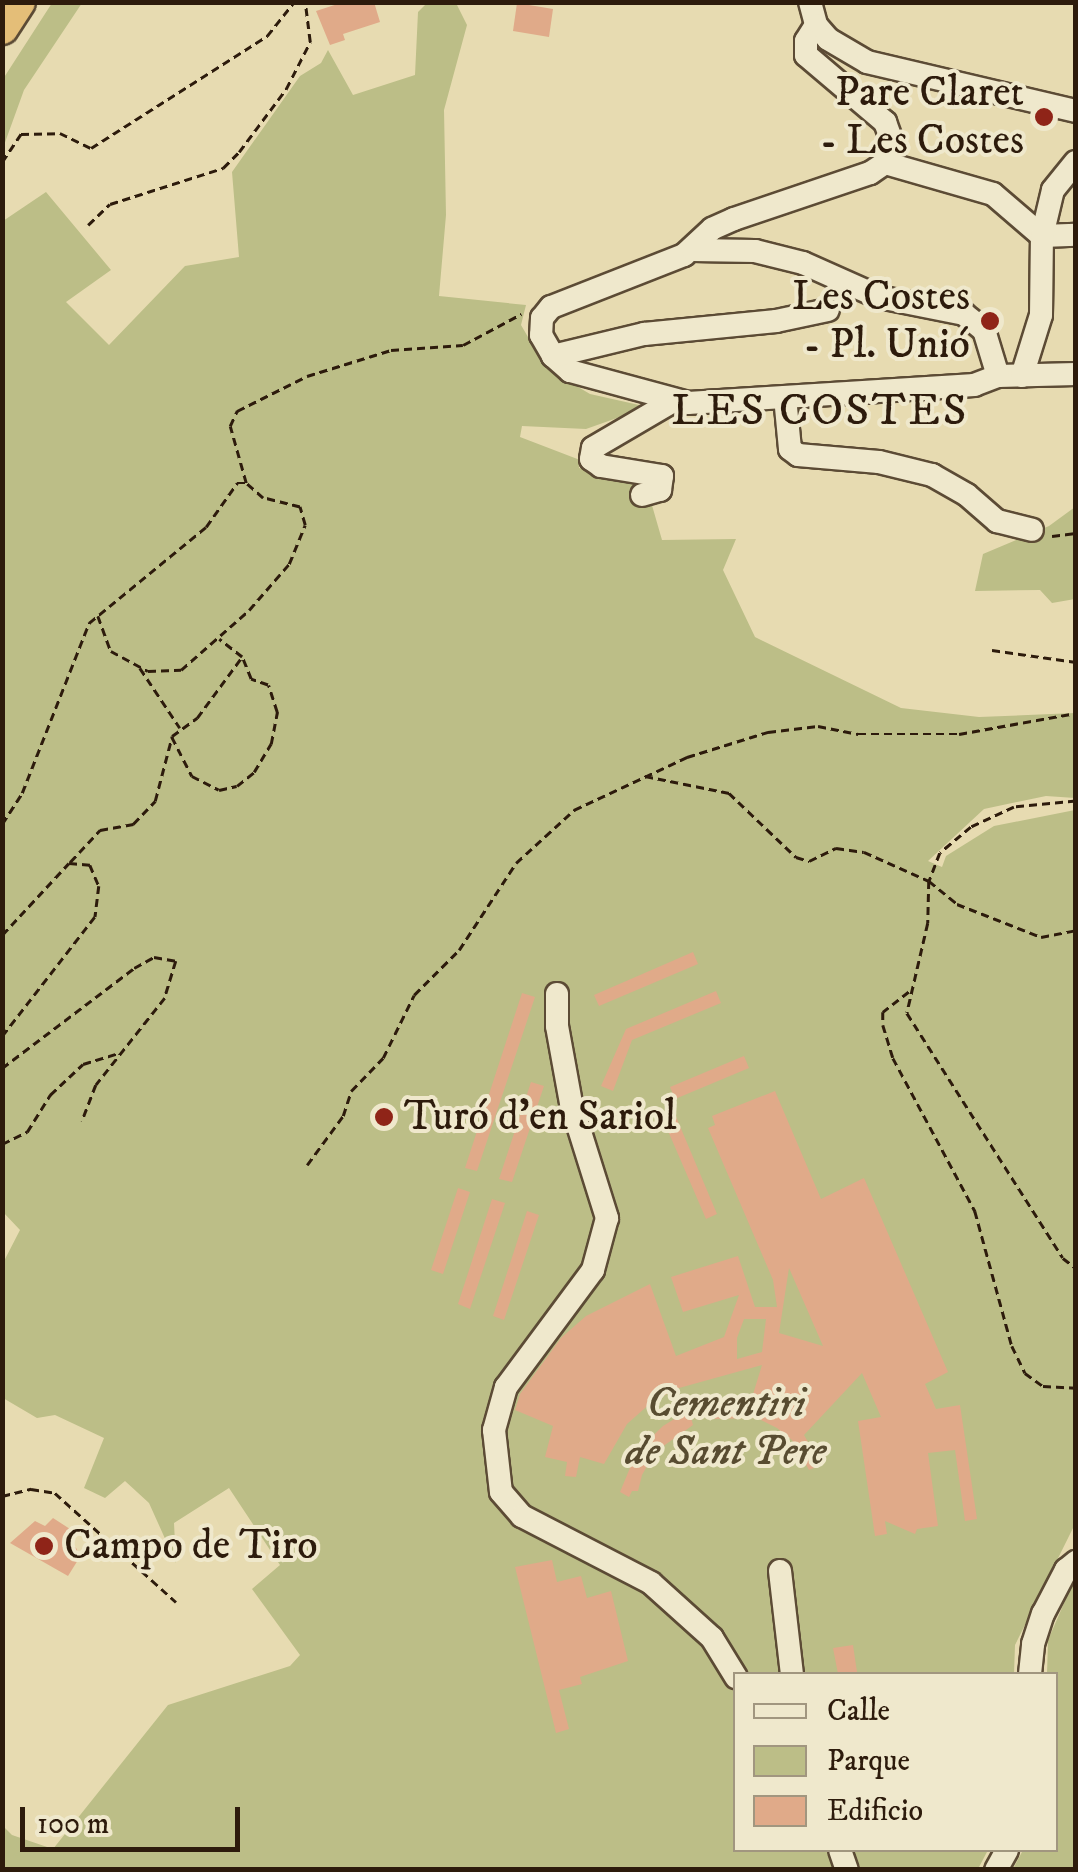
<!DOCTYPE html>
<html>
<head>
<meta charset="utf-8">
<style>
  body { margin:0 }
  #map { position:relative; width:1078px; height:1872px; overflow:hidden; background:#e7dbb1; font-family:"IM FELL DW Pica",serif }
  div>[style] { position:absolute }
  .green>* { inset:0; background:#bcbe87 }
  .building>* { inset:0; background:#e0aa89 }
  .path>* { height:2.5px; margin-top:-1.25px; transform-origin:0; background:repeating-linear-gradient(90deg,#2d1b0c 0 8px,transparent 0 13px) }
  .roads { filter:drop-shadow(2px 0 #5c4b35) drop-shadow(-2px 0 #5c4b35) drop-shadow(0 2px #5c4b35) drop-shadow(0 -2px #5c4b35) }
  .minor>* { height:22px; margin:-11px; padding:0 11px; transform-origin:11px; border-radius:11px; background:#efe8cc }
  .highway>* { height:32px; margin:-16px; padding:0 16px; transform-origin:16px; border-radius:16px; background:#e4be78 }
  .dots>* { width:28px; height:28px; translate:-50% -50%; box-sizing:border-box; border:5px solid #efe8cc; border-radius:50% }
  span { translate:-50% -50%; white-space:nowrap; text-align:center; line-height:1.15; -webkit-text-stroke:8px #efe8cc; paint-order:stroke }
  .poi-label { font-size:42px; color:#2d1b0c }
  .right { translate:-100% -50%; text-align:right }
  .left { translate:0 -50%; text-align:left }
  .park-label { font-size:42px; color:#584c31; font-style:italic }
  .neighbourhood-label { font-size:45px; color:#2d1b0c; letter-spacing:2.5px }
  .frame { position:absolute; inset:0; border:5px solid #2d1b0c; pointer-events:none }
  .legend { position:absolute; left:733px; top:1672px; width:325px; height:180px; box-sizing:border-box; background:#efe8cc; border:2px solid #a1967f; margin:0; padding:12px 18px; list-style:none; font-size:30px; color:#2d1b0c }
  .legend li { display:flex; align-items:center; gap:20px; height:50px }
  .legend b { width:50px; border:2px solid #a1967f }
  .scale { position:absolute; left:20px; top:1807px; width:220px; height:45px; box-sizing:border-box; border:5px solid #2d1b0c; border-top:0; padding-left:12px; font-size:30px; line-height:35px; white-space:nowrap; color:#2d1b0c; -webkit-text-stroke:8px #efe8cc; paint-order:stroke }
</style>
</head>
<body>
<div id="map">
  <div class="green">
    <div style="clip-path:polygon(52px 3px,82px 3px,24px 90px,3px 148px,3px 79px)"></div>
    <div style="clip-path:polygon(427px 3px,456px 3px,467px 25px,444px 110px,446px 215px,439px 296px,526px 305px,521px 325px,546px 368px,590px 394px,648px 407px,586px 429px,522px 426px,520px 437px,580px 460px,579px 468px,645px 481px,662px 540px,736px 539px,723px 570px,755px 637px,901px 708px,979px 717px,1075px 713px,1075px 798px,1046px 796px,984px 809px,928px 861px,942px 867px,946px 856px,994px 826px,1075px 810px,1075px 1524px,1015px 1645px,1014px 1674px,736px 1674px,736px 1850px,988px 1850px,978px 1869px,3px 1869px,3px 1826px,12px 1835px,53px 1849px,168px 1705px,290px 1666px,300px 1655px,252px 1589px,280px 1565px,229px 1488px,174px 1523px,176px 1563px,149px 1503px,125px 1481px,105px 1498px,84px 1488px,104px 1438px,55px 1415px,37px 1418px,3px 1398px,3px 1263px,20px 1230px,3px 1212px,3px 221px,46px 192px,111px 270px,66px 302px,109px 345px,185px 266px,239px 257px,232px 172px,300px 76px,321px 63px,328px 50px,353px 95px,415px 75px,418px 12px)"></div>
    <div style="clip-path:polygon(1075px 507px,1075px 599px,1052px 603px,1040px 590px,975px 591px,983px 554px,1049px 526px)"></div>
    <div style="clip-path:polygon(1075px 1578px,1075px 1869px,1013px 1869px,1023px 1850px,1056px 1850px,1056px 1674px,1047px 1674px,1048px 1640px)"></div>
  </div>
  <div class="building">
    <div style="clip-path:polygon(344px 2px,374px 2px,380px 22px,343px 34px,345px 40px,330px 45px,316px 11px)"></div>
    <div style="clip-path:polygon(517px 3px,553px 9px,549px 37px,513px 31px)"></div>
    <div style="clip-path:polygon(693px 952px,698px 964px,599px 1006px,594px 995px)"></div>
    <div style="clip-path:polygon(716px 991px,721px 1003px,632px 1040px,613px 1091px,601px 1086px,626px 1029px)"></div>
    <div style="clip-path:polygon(522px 993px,535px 997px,477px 1171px,465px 1168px)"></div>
    <div style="clip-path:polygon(744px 1056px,749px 1068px,675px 1099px,670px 1087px)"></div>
    <div style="clip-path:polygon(531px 1082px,544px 1086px,512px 1182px,499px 1179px)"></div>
    <div style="clip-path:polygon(evenodd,775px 1091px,821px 1199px,864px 1178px,948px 1372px,925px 1384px,936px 1409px,960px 1405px,977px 1519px,965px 1521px,955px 1450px,928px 1453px,938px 1526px,917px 1529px,915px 1534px,885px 1521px,887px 1534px,875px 1536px,858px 1421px,881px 1417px,862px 1373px,804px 1435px,821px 1465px,809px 1470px,792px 1440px,777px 1428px,757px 1418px,715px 1419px,711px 1407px,750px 1404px,762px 1365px,679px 1388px,653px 1401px,627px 1424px,604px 1464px,580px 1457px,576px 1477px,565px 1476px,567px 1462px,545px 1457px,553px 1426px,515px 1410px,520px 1394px,561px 1338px,586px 1316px,650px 1284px,676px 1356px,724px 1337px,739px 1295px,683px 1312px,671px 1277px,738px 1256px,755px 1307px,777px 1307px,773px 1280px,708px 1128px,715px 1125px,712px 1116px,775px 1091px,789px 1268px,823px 1346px,779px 1333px,789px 1268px,775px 1091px,744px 1319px,766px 1319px,762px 1352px,737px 1359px,737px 1338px,744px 1319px)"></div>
    <div style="clip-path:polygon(674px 1112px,717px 1214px,706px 1219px,662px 1117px)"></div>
    <div style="clip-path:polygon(458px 1188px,470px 1192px,443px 1274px,431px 1270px)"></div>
    <div style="clip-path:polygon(492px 1199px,505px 1203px,470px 1309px,458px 1304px)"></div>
    <div style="clip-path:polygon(527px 1211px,539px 1215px,504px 1320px,493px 1316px)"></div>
    <div style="clip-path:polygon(689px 1410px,693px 1425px,655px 1452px,642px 1475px,638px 1491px,632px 1491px,629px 1497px,620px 1492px,637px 1451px,663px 1426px)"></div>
    <div style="clip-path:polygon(53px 1518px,70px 1529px,67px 1540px,77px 1549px,78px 1560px,68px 1576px,10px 1543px,35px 1521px,45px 1526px)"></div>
    <div style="clip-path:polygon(552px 1560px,557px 1582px,581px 1576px,587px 1598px,611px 1591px,628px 1661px,580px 1677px,582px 1684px,559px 1690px,569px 1729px,556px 1733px,515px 1567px)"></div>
    <div style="clip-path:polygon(853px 1645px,857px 1672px,838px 1674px,833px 1648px)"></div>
  </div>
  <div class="path">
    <div style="left:2px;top:162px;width:34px;rotate:-56deg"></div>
    <div style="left:21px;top:134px;width:39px;rotate:-1deg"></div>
    <div style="left:60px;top:133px;width:34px;rotate:26deg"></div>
    <div style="left:91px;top:148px;width:209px;rotate:-32.5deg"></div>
    <div style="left:267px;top:36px;width:43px;rotate:-51.5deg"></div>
    <div style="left:88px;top:225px;width:30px;rotate:-44deg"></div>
    <div style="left:110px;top:204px;width:119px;rotate:-17.7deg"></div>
    <div style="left:223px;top:168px;width:23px;rotate:-45deg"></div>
    <div style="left:239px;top:152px;width:79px;rotate:-53.3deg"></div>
    <div style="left:286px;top:89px;width:53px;rotate:-62.9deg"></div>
    <div style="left:310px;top:42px;width:40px;rotate:-97.1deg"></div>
    <div style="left:1052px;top:536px;width:24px;rotate:-7deg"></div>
    <div style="left:98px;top:616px;width:37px;rotate:70deg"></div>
    <div style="left:111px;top:651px;width:42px;rotate:28.4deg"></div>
    <div style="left:148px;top:671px;width:33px;rotate:-2deg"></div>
    <div style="left:181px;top:670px;width:91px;rotate:-41.4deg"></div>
    <div style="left:249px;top:610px;width:61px;rotate:-49deg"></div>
    <div style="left:289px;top:564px;width:42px;rotate:-67.7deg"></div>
    <div style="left:305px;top:525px;width:19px;rotate:-106deg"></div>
    <div style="left:300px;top:507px;width:38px;rotate:-166deg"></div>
    <div style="left:263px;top:498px;width:23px;rotate:-139deg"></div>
    <div style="left:246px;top:483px;width:59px;rotate:-105.7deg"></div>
    <div style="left:230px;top:426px;width:17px;rotate:-65deg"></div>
    <div style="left:237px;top:411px;width:78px;rotate:-26.6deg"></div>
    <div style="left:307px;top:376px;width:88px;rotate:-17.2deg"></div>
    <div style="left:391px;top:350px;width:72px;rotate:-4deg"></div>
    <div style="left:463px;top:345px;width:66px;rotate:-28.1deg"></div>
    <div style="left:992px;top:650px;width:85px;rotate:8.1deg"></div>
    <div style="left:140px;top:668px;width:72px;rotate:56.3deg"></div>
    <div style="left:172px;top:737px;width:44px;rotate:62.9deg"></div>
    <div style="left:192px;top:776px;width:30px;rotate:27deg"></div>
    <div style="left:219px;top:790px;width:18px;rotate:-13deg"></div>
    <div style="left:237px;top:786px;width:22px;rotate:-39deg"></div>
    <div style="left:254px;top:772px;width:33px;rotate:-59deg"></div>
    <div style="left:271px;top:744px;width:33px;rotate:-79deg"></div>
    <div style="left:277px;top:712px;width:28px;rotate:-108deg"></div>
    <div style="left:268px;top:685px;width:18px;rotate:-161deg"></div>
    <div style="left:251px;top:679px;width:22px;rotate:-112deg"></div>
    <div style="left:645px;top:776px;width:86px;rotate:11.4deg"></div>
    <div style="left:729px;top:793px;width:93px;rotate:43.7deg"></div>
    <div style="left:796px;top:857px;width:14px;rotate:17deg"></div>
    <div style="left:809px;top:861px;width:30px;rotate:-26deg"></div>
    <div style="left:836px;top:848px;width:28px;rotate:8deg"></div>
    <div style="left:864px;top:852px;width:71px;rotate:24deg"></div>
    <div style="left:929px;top:881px;width:36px;rotate:39deg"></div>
    <div style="left:957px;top:904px;width:90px;rotate:21.4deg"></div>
    <div style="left:1041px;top:937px;width:36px;rotate:-11deg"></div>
    <div style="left:1076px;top:801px;width:62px;rotate:174.5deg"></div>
    <div style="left:1014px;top:807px;width:47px;rotate:155.1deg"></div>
    <div style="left:971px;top:827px;width:40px;rotate:140deg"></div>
    <div style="left:940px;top:853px;width:30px;rotate:111deg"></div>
    <div style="left:929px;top:881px;width:42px;rotate:91.4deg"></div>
    <div style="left:928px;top:923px;width:92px;rotate:103.1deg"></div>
    <div style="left:907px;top:1013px;width:290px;rotate:57.5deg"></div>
    <div style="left:1063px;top:1258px;width:16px;rotate:38deg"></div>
    <div style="left:2px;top:824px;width:37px;rotate:-57deg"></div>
    <div style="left:22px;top:793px;width:183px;rotate:-68.5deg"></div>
    <div style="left:89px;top:623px;width:151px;rotate:-39.4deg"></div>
    <div style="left:206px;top:527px;width:54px;rotate:-54.8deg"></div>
    <div style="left:237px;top:483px;width:9px"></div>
    <div style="left:70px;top:862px;width:44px;rotate:-46.8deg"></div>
    <div style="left:100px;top:830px;width:34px;rotate:-10deg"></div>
    <div style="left:133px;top:824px;width:32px;rotate:-46deg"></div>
    <div style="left:155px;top:801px;width:67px;rotate:-75.3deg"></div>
    <div style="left:172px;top:736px;width:31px;rotate:-36deg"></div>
    <div style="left:197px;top:718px;width:76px;rotate:-53.6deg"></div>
    <div style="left:242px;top:657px;width:29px;rotate:-142deg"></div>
    <div style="left:2px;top:935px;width:98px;rotate:-47.1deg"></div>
    <div style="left:69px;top:863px;width:21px;rotate:5deg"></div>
    <div style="left:90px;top:865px;width:23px;rotate:67deg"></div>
    <div style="left:99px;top:886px;width:31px;rotate:97deg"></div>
    <div style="left:95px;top:917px;width:152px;rotate:127.8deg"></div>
    <div style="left:909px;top:992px;width:33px;rotate:142deg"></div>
    <div style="left:883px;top:1012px;width:13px;rotate:90deg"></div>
    <div style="left:883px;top:1025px;width:34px;rotate:73deg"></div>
    <div style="left:893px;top:1058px;width:174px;rotate:61.8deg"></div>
    <div style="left:975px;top:1211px;width:140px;rotate:74.7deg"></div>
    <div style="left:1012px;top:1346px;width:30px;rotate:64deg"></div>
    <div style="left:1025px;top:1373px;width:22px;rotate:36deg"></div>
    <div style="left:1043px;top:1386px;width:33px;rotate:3deg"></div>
    <div style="left:2px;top:1068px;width:166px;rotate:-37.1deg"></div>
    <div style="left:134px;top:968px;width:23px;rotate:-29deg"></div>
    <div style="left:154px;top:957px;width:22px;rotate:10deg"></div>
    <div style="left:176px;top:961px;width:39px;rotate:107deg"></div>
    <div style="left:165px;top:998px;width:111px;rotate:128.4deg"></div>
    <div style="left:96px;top:1085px;width:39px;rotate:111deg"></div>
    <div style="left:2px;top:1144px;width:28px;rotate:-26deg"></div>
    <div style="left:27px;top:1132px;width:44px;rotate:-58.1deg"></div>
    <div style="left:50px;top:1095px;width:45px;rotate:-43.2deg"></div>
    <div style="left:83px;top:1064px;width:37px;rotate:-17deg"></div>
    <div style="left:307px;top:1165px;width:61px;rotate:-53.7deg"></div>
    <div style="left:343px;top:1116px;width:26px;rotate:-72deg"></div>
    <div style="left:351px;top:1091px;width:46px;rotate:-45.9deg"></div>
    <div style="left:383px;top:1058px;width:70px;rotate:-63.8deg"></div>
    <div style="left:414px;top:995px;width:64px;rotate:-45deg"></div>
    <div style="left:459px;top:950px;width:104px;rotate:-56.8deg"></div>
    <div style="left:516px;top:863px;width:79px;rotate:-42.4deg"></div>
    <div style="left:574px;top:810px;width:125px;rotate:-25.1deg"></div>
    <div style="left:687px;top:757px;width:85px;rotate:-17.2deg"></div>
    <div style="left:768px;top:732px;width:50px;rotate:-6.8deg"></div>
    <div style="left:818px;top:726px;width:41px;rotate:11.3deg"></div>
    <div style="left:858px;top:734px;width:101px"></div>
    <div style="left:959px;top:734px;width:119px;rotate:-10.2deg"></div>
    <div style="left:2px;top:1496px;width:30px;rotate:-14deg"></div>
    <div style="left:31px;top:1489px;width:24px;rotate:9deg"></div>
    <div style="left:55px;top:1493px;width:163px;rotate:42deg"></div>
  </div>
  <div class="roads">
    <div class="minor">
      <div style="left:810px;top:2px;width:24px;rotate:75deg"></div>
      <div style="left:816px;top:25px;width:18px;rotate:49deg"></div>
      <div style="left:828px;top:39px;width:45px;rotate:30.5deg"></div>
      <div style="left:867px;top:62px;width:215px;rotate:13.2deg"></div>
      <div style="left:816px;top:25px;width:19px;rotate:122deg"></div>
      <div style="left:806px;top:41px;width:14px;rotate:90deg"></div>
      <div style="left:806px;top:55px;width:104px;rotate:40.3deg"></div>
      <div style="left:885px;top:122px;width:20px;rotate:70deg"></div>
      <div style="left:892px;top:141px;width:23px;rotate:108deg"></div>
      <div style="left:885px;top:163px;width:18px;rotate:146deg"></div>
      <div style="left:870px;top:173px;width:144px;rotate:161.3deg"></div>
      <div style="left:734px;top:219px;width:24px;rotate:156deg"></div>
      <div style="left:712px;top:229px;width:38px;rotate:137deg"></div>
      <div style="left:684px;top:255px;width:143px;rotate:158.6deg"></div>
      <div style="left:551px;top:307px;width:14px;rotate:129deg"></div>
      <div style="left:542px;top:318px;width:17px;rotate:93deg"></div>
      <div style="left:541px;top:335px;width:24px;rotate:60deg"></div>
      <div style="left:553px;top:356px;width:23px;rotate:41deg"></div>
      <div style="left:570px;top:371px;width:122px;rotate:15.2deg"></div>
      <div style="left:688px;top:403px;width:287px;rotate:-3.6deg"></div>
      <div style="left:974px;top:385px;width:26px;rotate:-21deg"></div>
      <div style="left:998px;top:376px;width:78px;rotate:-1.5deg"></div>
      <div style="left:885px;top:163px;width:112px;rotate:16deg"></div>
      <div style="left:993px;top:194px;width:65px;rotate:40.6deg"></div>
      <div style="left:1042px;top:236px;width:34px;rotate:-2deg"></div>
      <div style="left:693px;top:250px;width:62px;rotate:0.9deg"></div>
      <div style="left:755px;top:251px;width:49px;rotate:14deg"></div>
      <div style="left:803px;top:263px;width:83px;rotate:24.1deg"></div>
      <div style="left:879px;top:297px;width:87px;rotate:11.3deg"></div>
      <div style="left:964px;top:314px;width:26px;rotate:39deg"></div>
      <div style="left:984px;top:330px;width:48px;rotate:73.1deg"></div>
      <div style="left:553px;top:356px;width:94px;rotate:-13.6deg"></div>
      <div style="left:644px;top:334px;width:133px;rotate:-5.6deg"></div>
      <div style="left:776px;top:321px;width:53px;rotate:-11.9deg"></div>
      <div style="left:1022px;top:376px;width:64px;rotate:-72.7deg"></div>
      <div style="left:1041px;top:315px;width:79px;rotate:-89.3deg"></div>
      <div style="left:1042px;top:236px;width:47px;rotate:-76.6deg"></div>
      <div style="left:1053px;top:190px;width:36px;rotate:-51deg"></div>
      <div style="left:785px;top:397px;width:52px;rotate:84.5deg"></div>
      <div style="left:790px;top:449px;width:10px;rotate:37deg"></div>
      <div style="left:798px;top:455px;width:81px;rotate:4.9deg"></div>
      <div style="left:879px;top:462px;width:55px;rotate:13.8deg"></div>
      <div style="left:932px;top:475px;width:40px;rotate:29.7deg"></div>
      <div style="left:967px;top:495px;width:40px;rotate:41deg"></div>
      <div style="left:997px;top:521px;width:36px;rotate:14deg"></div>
      <div style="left:642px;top:495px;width:19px;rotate:-16deg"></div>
      <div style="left:660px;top:490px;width:14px;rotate:-82deg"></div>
      <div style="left:662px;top:476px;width:62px;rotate:-170.7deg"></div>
      <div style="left:601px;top:466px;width:12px;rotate:-145deg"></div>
      <div style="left:591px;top:459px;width:11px;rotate:-80deg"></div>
      <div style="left:593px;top:448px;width:93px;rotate:-30.4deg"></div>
      <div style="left:557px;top:994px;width:32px;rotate:90deg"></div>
      <div style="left:557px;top:1026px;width:78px;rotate:79.7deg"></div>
      <div style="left:571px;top:1103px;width:121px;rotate:72.6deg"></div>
      <div style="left:607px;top:1218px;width:54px;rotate:105.1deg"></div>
      <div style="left:593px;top:1270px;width:146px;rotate:126.6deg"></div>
      <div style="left:506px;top:1387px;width:45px;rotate:105.6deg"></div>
      <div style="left:494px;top:1430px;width:62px;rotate:83.6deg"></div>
      <div style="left:501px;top:1492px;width:32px;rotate:49deg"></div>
      <div style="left:522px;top:1516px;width:145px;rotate:27.4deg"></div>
      <div style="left:651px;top:1583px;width:82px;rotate:42deg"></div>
      <div style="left:712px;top:1638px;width:46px;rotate:58.4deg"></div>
      <div style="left:780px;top:1571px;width:104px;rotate:83.4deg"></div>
      <div style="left:1030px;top:1674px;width:30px;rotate:-84deg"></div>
      <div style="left:1033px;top:1644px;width:32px;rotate:-72deg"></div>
      <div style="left:1043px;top:1614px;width:50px;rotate:-62.4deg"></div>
      <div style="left:1066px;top:1570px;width:13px;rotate:-39deg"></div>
      <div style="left:840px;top:1850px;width:21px;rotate:71deg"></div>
      <div style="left:996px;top:1870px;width:23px;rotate:-61deg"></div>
    </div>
    <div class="highway">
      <div style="left:2px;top:28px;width:31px;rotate:-57deg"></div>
    </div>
  </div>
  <div class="dots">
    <div style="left:1044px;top:117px;background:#8f2418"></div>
    <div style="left:990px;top:321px;background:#8f2418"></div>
    <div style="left:384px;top:1117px;background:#8f2418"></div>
    <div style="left:44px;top:1546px;background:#8f2418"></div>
  </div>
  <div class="poi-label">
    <span class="right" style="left:1024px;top:117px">Pare Claret<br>- Les Costes</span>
    <span class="right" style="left:970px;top:321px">Les Costes<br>- Pl. Unió</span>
    <span class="left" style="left:404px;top:1117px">Turó d'en Sariol</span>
    <span class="left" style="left:64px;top:1546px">Campo de Tiro</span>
  </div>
  <div class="park-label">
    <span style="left:726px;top:1428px">Cementiri<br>de Sant Pere</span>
  </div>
  <div class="neighbourhood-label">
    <span style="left:820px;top:412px">LES COSTES</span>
  </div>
  <div class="frame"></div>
  <ul class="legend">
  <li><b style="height:12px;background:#efe8cc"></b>Calle</li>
  <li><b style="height:28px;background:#bcbe87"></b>Parque</li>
  <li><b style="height:28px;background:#e0aa89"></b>Edificio</li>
  </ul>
  <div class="scale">100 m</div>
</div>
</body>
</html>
